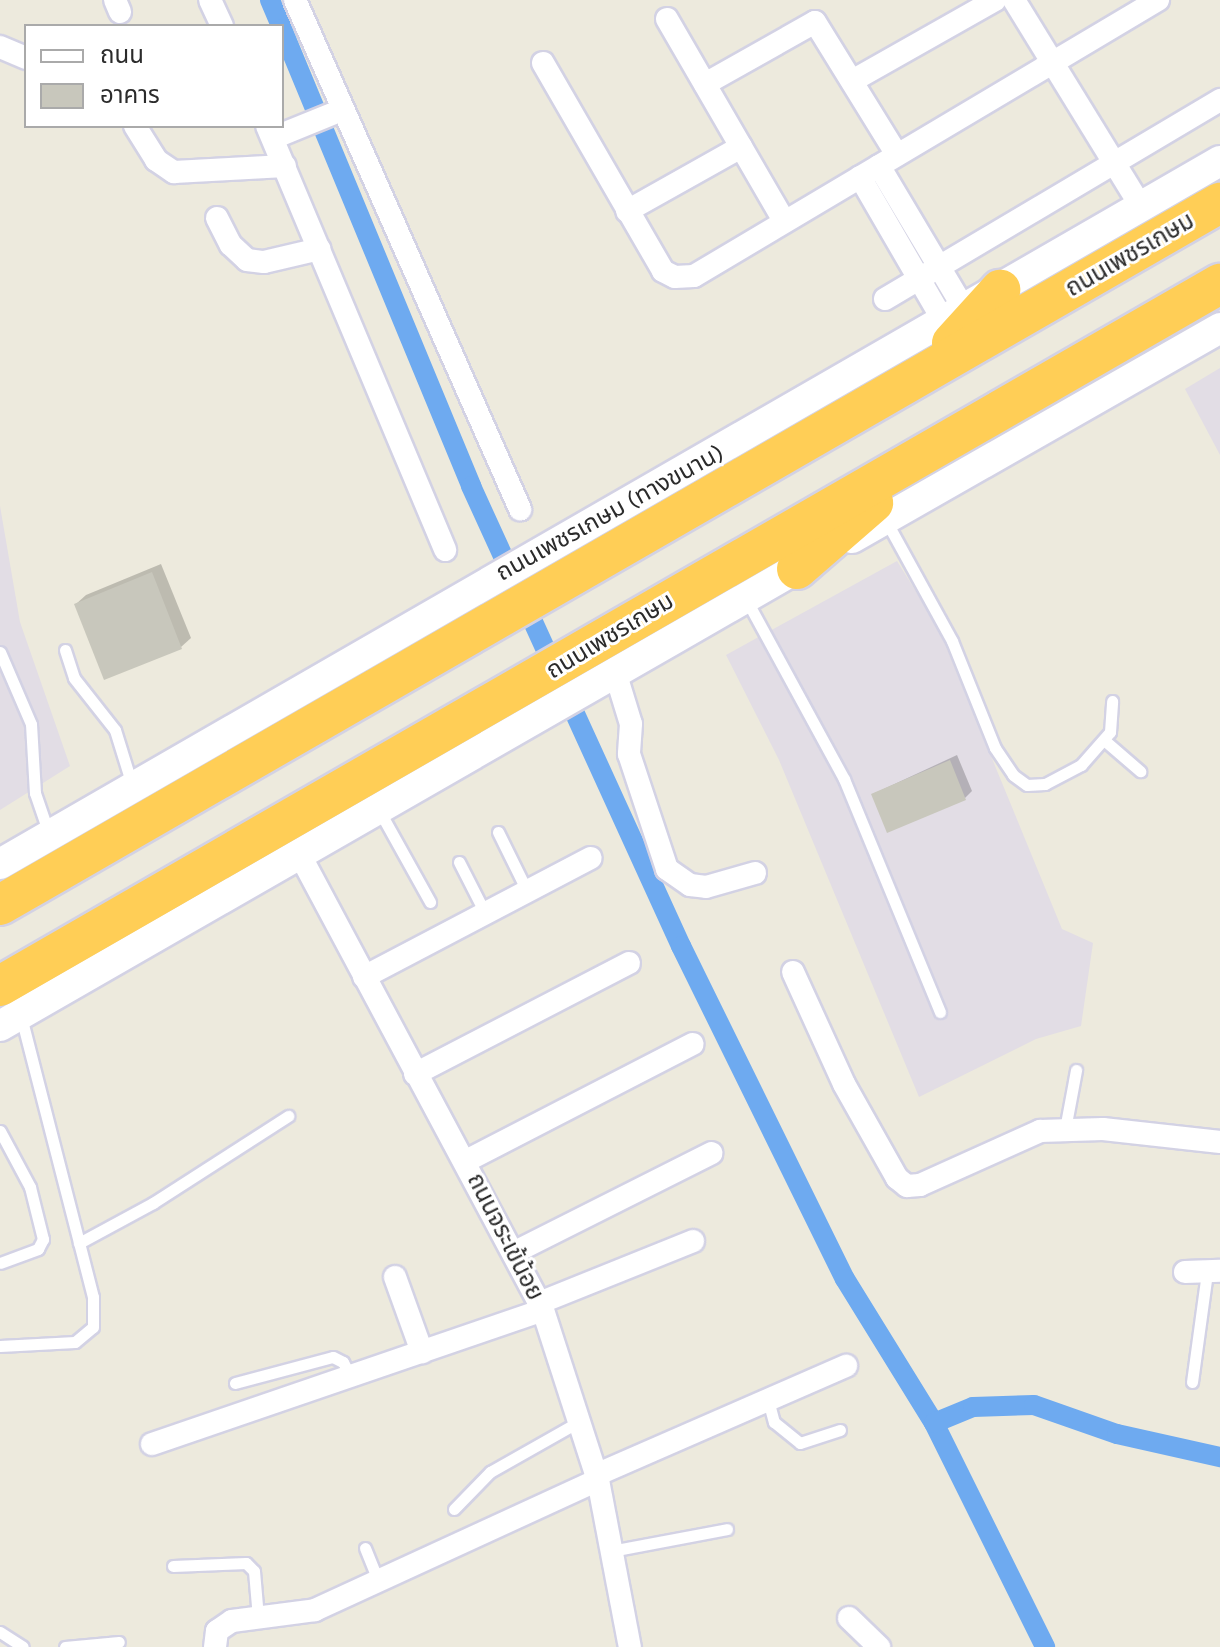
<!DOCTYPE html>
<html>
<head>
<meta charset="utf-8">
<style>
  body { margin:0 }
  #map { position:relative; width:1220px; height:1647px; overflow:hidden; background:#edeadd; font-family:Karla,"Noto Sans Thai",sans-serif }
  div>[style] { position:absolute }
  .industrial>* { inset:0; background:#e2dde5 }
  .shadow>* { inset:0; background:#0003 }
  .canal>* { height:20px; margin:-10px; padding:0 10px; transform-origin:10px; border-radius:10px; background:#6eaaf0 }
  .building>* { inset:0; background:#c8c7bc }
  .roads { filter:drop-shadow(2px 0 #d3d2e4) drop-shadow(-2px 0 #d3d2e4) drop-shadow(0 2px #d3d2e4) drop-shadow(0 -2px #d3d2e4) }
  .lane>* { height:11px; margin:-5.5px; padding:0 5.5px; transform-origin:5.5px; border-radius:5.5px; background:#fff }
  .street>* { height:22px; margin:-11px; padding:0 11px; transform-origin:11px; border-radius:11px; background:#fff }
  .secondary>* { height:30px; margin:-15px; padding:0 15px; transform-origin:15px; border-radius:15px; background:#fff }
  .highway>* { height:40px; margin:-20px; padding:0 20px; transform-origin:20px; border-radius:20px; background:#ffce56 }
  span { translate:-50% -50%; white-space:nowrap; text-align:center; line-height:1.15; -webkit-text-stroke:6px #fff; paint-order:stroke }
  .street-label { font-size:24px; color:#2b2b2b }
  .legend { position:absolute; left:24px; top:24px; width:260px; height:104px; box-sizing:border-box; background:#fff; border:2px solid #aaa; margin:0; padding:10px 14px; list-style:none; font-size:24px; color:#2b2b2b }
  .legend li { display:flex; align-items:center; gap:16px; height:40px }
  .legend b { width:40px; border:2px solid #aaa }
</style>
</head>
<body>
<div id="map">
  <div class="industrial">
    <div style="clip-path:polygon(1220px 368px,1220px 455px,1185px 389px)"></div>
    <div style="clip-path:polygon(0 506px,20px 622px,70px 766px,0 810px)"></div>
    <div style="clip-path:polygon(897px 561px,938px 627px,1062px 929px,1093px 943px,1081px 1026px,1036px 1039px,919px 1097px,779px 760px,726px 655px)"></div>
  </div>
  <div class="shadow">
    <div style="clip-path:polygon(161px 564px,191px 638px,181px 647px,76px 604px,86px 595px)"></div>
    <div style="clip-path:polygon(957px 755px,972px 791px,965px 798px,873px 794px)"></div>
  </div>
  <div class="canal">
    <div style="left:270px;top:0;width:28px;rotate:67deg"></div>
    <div style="left:282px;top:29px;width:495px;rotate:67.5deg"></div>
    <div style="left:471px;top:486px;width:506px;rotate:65.46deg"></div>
    <div style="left:681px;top:946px;width:371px;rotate:63.8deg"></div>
    <div style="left:845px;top:1279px;width:169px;rotate:58.3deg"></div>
    <div style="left:934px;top:1423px;width:250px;rotate:63.6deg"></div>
    <div style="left:934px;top:1423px;width:42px;rotate:-22.3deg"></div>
    <div style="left:973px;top:1407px;width:61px;rotate:-1.9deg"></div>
    <div style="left:1034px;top:1405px;width:88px;rotate:19.3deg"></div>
    <div style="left:1117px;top:1434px;width:106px;rotate:12.6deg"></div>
  </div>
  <div class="building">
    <div style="clip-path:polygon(152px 572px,182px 649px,104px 680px,74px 604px)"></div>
    <div style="clip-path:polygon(950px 760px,966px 800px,887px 833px,871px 794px)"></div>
  </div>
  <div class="roads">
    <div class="lane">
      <div style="left:885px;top:519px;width:139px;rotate:61.2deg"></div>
      <div style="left:952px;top:641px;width:115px;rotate:68.1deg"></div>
      <div style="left:995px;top:748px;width:32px;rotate:56deg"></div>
      <div style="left:1013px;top:775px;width:17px;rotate:36deg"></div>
      <div style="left:1027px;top:785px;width:18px;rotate:-3deg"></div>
      <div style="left:1045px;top:784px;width:41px;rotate:-27.8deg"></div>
      <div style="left:1081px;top:765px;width:44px;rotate:-48.7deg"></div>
      <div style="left:1110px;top:732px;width:31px;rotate:-86deg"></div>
      <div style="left:747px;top:601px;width:203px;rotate:61.4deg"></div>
      <div style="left:844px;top:779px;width:252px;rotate:67.6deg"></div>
      <div style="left:65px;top:650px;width:29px;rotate:72deg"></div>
      <div style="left:74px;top:678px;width:66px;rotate:51.7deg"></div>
      <div style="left:115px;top:730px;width:58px;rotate:72.8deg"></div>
      <div style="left:0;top:652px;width:78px;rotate:66.7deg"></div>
      <div style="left:31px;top:724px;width:69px;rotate:86.7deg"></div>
      <div style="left:35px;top:793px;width:43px;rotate:71.1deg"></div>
      <div style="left:1104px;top:740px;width:48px;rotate:40.7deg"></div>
      <div style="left:380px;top:812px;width:103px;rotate:60.9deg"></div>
      <div style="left:498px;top:832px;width:66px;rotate:63.8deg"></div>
      <div style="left:459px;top:862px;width:57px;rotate:63deg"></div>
      <div style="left:1065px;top:1129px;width:60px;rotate:-79.4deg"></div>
      <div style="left:0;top:1131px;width:64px;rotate:61.8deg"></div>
      <div style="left:30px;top:1187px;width:54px;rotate:76deg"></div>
      <div style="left:43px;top:1239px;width:11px;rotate:117deg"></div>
      <div style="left:38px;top:1249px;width:40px;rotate:159.8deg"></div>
      <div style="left:79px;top:1243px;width:84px;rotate:-28.4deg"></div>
      <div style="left:153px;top:1203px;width:161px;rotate:-32.8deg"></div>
      <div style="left:0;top:1346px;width:75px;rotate:-3.1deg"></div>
      <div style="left:75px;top:1342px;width:23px;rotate:-40deg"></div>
      <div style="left:93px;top:1327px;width:30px;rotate:-90deg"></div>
      <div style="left:93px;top:1297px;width:290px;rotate:-104.4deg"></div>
      <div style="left:1192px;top:1382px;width:111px;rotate:-82.2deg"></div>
      <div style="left:235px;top:1383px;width:101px;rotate:-14.9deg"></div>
      <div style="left:333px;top:1357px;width:11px;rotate:27deg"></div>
      <div style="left:343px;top:1362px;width:16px;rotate:63deg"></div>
      <div style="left:768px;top:1400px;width:23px;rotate:75deg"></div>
      <div style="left:774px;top:1422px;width:33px;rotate:39deg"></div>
      <div style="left:800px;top:1443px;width:42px;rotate:-18deg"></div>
      <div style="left:454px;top:1509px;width:52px;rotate:-45.8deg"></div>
      <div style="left:490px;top:1472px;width:103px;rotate:-29.5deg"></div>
      <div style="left:365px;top:1548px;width:35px;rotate:68deg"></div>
      <div style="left:611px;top:1551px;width:118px;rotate:-10.7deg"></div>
      <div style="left:173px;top:1566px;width:73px;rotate:-2.4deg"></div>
      <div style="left:246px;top:1563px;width:11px;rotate:45deg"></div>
      <div style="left:254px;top:1571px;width:47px;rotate:85.1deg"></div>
      <div style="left:0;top:1632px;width:27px;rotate:33deg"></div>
      <div style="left:65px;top:1647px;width:54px;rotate:-5.3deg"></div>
    </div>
    <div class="street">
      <div style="left:115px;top:0;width:13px;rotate:67deg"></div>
      <div style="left:210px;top:0;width:29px;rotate:65deg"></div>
      <div style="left:295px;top:0;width:557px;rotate:66.15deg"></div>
      <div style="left:1014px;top:0;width:244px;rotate:58.4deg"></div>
      <div style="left:667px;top:19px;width:233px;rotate:59.9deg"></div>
      <div style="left:0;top:47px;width:28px;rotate:23deg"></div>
      <div style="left:543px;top:63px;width:240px;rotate:60deg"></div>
      <div style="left:663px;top:271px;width:13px;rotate:27deg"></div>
      <div style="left:675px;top:277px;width:19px;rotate:-3deg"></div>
      <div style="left:694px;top:276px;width:540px;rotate:-30.75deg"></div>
      <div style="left:852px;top:81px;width:164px;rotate:-29.5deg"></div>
      <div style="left:705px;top:84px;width:126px;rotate:-29.4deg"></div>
      <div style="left:815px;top:22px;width:156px;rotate:58.3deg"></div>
      <div style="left:135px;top:126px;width:40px;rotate:58deg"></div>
      <div style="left:156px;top:160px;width:22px;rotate:34deg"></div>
      <div style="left:174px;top:172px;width:111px;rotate:-3.1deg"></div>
      <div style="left:267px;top:126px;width:460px;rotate:67.2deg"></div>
      <div style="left:273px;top:138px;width:74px;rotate:-22.1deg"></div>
      <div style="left:879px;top:166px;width:168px;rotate:59.2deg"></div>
      <div style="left:860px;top:177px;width:168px;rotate:59.9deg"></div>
      <div style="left:627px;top:211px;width:131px;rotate:-29.3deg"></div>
      <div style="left:217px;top:218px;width:30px;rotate:63deg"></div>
      <div style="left:231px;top:245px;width:22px;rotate:43deg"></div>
      <div style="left:247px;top:260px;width:17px;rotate:7deg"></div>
      <div style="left:264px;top:262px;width:57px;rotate:-13.1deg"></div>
      <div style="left:885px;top:299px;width:390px;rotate:-30.7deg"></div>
      <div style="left:616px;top:675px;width:51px;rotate:73deg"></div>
      <div style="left:631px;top:724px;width:30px;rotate:94deg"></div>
      <div style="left:629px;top:754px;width:121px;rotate:71.7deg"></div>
      <div style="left:667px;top:869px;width:28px;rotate:35deg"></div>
      <div style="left:690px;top:885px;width:16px;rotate:7deg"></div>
      <div style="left:706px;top:887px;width:51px;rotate:-15.9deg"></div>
      <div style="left:301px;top:857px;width:514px;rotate:61.89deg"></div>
      <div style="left:543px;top:1310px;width:179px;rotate:72.1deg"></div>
      <div style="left:598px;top:1480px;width:170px;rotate:79.2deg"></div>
      <div style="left:793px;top:972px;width:123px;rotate:65.5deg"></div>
      <div style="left:844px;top:1084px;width:108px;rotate:60.6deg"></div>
      <div style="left:897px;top:1178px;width:13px;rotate:39deg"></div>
      <div style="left:907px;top:1186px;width:13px;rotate:-4deg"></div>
      <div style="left:920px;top:1185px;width:132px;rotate:-24.2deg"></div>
      <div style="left:1040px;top:1131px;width:63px;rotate:-1.8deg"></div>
      <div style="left:1103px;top:1129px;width:118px;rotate:6.3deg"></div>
      <div style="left:364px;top:977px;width:256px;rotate:-27.7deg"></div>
      <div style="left:415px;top:1074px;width:241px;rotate:-27.4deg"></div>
      <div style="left:466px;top:1161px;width:255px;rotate:-27.3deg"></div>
      <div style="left:515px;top:1252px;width:220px;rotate:-26.7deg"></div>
      <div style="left:1185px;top:1272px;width:35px;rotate:-2deg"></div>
      <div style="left:395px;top:1277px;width:80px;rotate:70.2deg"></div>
      <div style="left:539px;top:1303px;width:166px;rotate:-21.9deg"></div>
      <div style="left:152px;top:1444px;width:413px;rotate:-18.9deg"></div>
      <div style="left:596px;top:1475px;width:273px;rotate:-23.6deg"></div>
      <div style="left:849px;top:1618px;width:42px;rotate:44deg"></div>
      <div style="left:215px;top:1647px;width:16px;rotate:-83deg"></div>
      <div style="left:217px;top:1631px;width:18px;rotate:-34deg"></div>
      <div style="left:232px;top:1621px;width:84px;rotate:-7.5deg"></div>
      <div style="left:315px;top:1610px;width:311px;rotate:-24.7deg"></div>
    </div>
    <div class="secondary">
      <div style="left:852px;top:538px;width:424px;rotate:-29.7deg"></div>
      <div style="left:0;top:864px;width:1408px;rotate:-29.95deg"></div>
      <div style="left:0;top:1026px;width:938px;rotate:-29.87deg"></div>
    </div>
    <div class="highway">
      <div style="left:952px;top:343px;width:72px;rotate:-47.8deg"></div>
      <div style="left:797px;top:569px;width:101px;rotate:-41deg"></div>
      <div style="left:0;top:905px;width:1408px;rotate:-29.92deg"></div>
      <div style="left:0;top:986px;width:1408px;rotate:-29.92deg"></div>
    </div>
  </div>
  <div class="street-label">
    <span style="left:1130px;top:255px;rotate:-30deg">ถนนเพชรเกษม</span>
    <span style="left:610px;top:513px;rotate:-29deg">ถนนเพชรเกษม (ทางขนาน)</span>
    <span style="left:610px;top:636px;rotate:-31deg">ถนนเพชรเกษม</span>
    <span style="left:505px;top:1237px;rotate:63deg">ถนนจระเข้น้อย</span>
  </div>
  <ul class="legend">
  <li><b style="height:10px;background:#fff"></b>ถนน</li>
  <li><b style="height:22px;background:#c8c7bc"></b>อาคาร</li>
  </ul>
</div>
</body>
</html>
